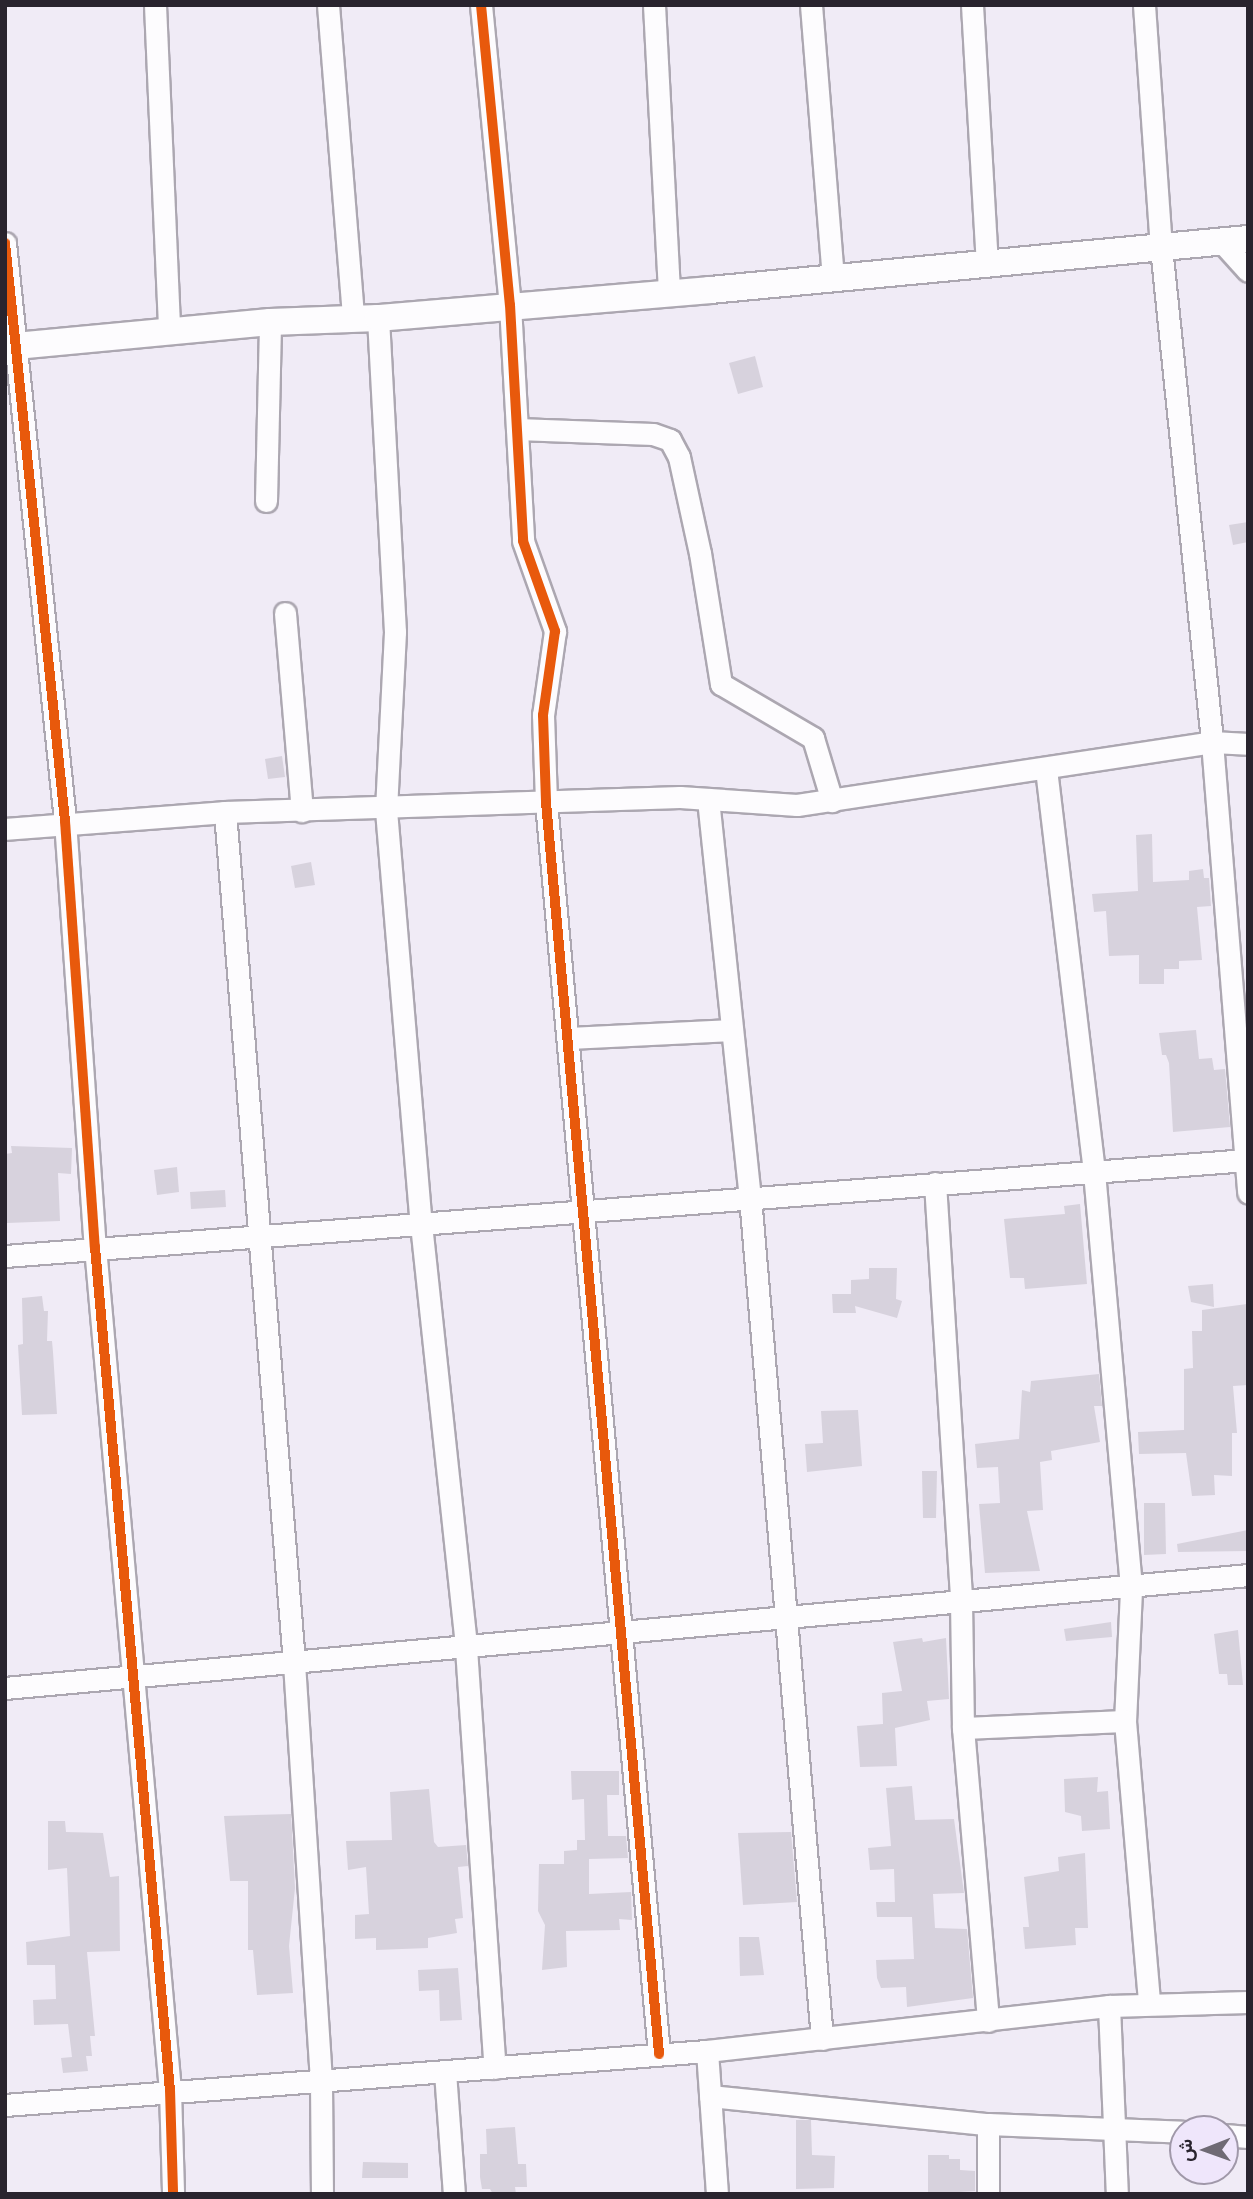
<!DOCTYPE html>
<html>
<head>
<meta charset="utf-8">
<style>
  body { margin:0 }
  #map { position:relative; width:1253px; height:2199px; overflow:hidden; background:#f0ebf6; font-family:"Golos Text",Vazirmatn,sans-serif }
  div>[style] { position:absolute }
  .building>* { inset:0; background:#d7d2dd }
  .roads { filter:drop-shadow(2px 0 #aca7b1) drop-shadow(-2px 0 #aca7b1) drop-shadow(0 2px #aca7b1) drop-shadow(0 -2px #aca7b1) }
  .minor>* { height:21px; margin:-10.5px; padding:0 10.5px; transform-origin:10.5px; border-radius:10.5px; background:#fdfcfe }
  .major>* { height:26px; margin:-13px; padding:0 13px; transform-origin:13px; border-radius:13px; background:#fdfcfe }
  .cycleway>* { height:10px; margin:-5px; padding:0 5px; transform-origin:5px; border-radius:5px; background:#e8590c }
  span { translate:-50% -50%; white-space:nowrap; text-align:center; line-height:1.15; -webkit-text-stroke:5px #efe6fb; paint-order:stroke }
  .frame { position:absolute; inset:0; border:7px solid #29242e; pointer-events:none }
  .north { position:absolute; left:1169px; top:2115px; width:70px; height:70px; box-sizing:border-box; background:#efe6fb; border:2px solid #a098a9; border-radius:50%; rotate:269deg; font-size:19px; font-weight:700; line-height:28px; text-align:center; color:#29242e }
  .north::after { content:''; display:block; margin:auto; width:24px; height:32px; background:#6f6a74; clip-path:polygon(50% 0,100% 100%,50% 72%,0 100%) }
</style>
</head>
<body>
<div id="map">
  <div class="building">
    <div style="clip-path:polygon(755px 356px,763px 387px,738px 394px,729px 363px)"></div>
    <div style="clip-path:polygon(1248px 522px,1248px 542px,1233px 545px,1229px 525px)"></div>
    <div style="clip-path:polygon(282px 756px,285px 777px,268px 779px,265px 759px)"></div>
    <div style="clip-path:polygon(1152px 834px,1153px 882px,1189px 880px,1189px 871px,1203px 869px,1204px 878px,1209px 878px,1211px 906px,1197px 907px,1202px 960px,1179px 961px,1179px 969px,1164px 969px,1164px 984px,1139px 984px,1139px 955px,1109px 956px,1106px 911px,1094px 912px,1092px 894px,1138px 891px,1136px 835px)"></div>
    <div style="clip-path:polygon(311px 862px,315px 885px,295px 888px,291px 866px)"></div>
    <div style="clip-path:polygon(1196px 1030px,1199px 1059px,1212px 1058px,1214px 1070px,1225px 1069px,1230px 1127px,1173px 1132px,1169px 1063px,1166px 1055px,1162px 1055px,1159px 1033px)"></div>
    <div style="clip-path:polygon(11px 1146px,72px 1148px,71px 1174px,58px 1173px,60px 1221px,7px 1223px,5px 1154px,12px 1153px)"></div>
    <div style="clip-path:polygon(177px 1167px,179px 1192px,157px 1195px,154px 1170px)"></div>
    <div style="clip-path:polygon(225px 1190px,226px 1207px,191px 1209px,190px 1192px)"></div>
    <div style="clip-path:polygon(1080px 1204px,1087px 1284px,1025px 1289px,1024px 1278px,1010px 1278px,1004px 1219px,1065px 1214px,1064px 1206px)"></div>
    <div style="clip-path:polygon(869px 1268px,897px 1268px,896px 1299px,902px 1301px,897px 1318px,855px 1306px,856px 1313px,833px 1313px,832px 1294px,851px 1294px,851px 1280px,869px 1279px)"></div>
    <div style="clip-path:polygon(1213px 1284px,1214px 1307px,1191px 1302px,1188px 1286px)"></div>
    <div style="clip-path:polygon(42px 1296px,44px 1311px,48px 1311px,47px 1341px,52px 1341px,53px 1352px,57px 1414px,22px 1415px,18px 1345px,23px 1344px,22px 1298px)"></div>
    <div style="clip-path:polygon(1247px 1304px,1248px 1385px,1233px 1386px,1237px 1433px,1232px 1433px,1232px 1476px,1214px 1475px,1215px 1495px,1192px 1496px,1186px 1453px,1139px 1454px,1138px 1432px,1184px 1430px,1184px 1369px,1193px 1368px,1192px 1331px,1202px 1331px,1202px 1310px)"></div>
    <div style="clip-path:polygon(1099px 1374px,1102px 1406px,1094px 1406px,1100px 1442px,1051px 1451px,1052px 1460px,1040px 1462px,1043px 1510px,1027px 1511px,1040px 1571px,985px 1573px,979px 1504px,1000px 1503px,998px 1467px,977px 1468px,975px 1444px,1019px 1439px,1022px 1390px,1030px 1392px,1031px 1381px)"></div>
    <div style="clip-path:polygon(858px 1410px,862px 1466px,807px 1472px,805px 1444px,823px 1443px,821px 1411px)"></div>
    <div style="clip-path:polygon(922px 1471px,937px 1471px,936px 1518px,923px 1518px)"></div>
    <div style="clip-path:polygon(1144px 1503px,1165px 1503px,1166px 1554px,1144px 1555px)"></div>
    <div style="clip-path:polygon(1248px 1530px,1248px 1551px,1178px 1552px,1177px 1544px)"></div>
    <div style="clip-path:polygon(1111px 1622px,1112px 1637px,1066px 1641px,1064px 1629px)"></div>
    <div style="clip-path:polygon(1238px 1630px,1243px 1685px,1228px 1685px,1227px 1674px,1219px 1674px,1214px 1634px)"></div>
    <div style="clip-path:polygon(922px 1638px,923px 1642px,946px 1638px,949px 1699px,927px 1701px,930px 1720px,895px 1728px,897px 1766px,860px 1767px,857px 1726px,883px 1724px,882px 1693px,902px 1691px,893px 1642px)"></div>
    <div style="clip-path:polygon(571px 1771px,619px 1771px,619px 1795px,607px 1795px,608px 1836px,626px 1836px,628px 1858px,589px 1859px,589px 1894px,631px 1892px,632px 1920px,619px 1919px,620px 1930px,566px 1931px,567px 1967px,542px 1970px,545px 1925px,538px 1911px,539px 1864px,564px 1864px,564px 1851px,577px 1850px,577px 1840px,585px 1840px,584px 1799px,572px 1800px)"></div>
    <div style="clip-path:polygon(1098px 1777px,1097px 1792px,1108px 1791px,1110px 1829px,1082px 1831px,1081px 1816px,1065px 1812px,1064px 1779px)"></div>
    <div style="clip-path:polygon(912px 1786px,915px 1820px,954px 1819px,964px 1893px,933px 1894px,935px 1928px,967px 1929px,973px 1998px,907px 2007px,906px 1987px,881px 1988px,877px 1978px,876px 1960px,914px 1959px,912px 1917px,877px 1917px,876px 1902px,895px 1902px,894px 1869px,870px 1870px,868px 1848px,891px 1846px,886px 1788px)"></div>
    <div style="clip-path:polygon(429px 1789px,434px 1842px,438px 1847px,466px 1845px,468px 1866px,458px 1867px,463px 1918px,455px 1919px,457px 1933px,428px 1938px,428px 1948px,376px 1950px,376px 1938px,355px 1939px,355px 1915px,369px 1914px,366px 1867px,348px 1870px,346px 1841px,392px 1840px,390px 1792px)"></div>
    <div style="clip-path:polygon(291px 1814px,295px 1888px,289px 1946px,293px 1993px,257px 1995px,253px 1950px,248px 1950px,248px 1881px,230px 1881px,224px 1816px)"></div>
    <div style="clip-path:polygon(48px 1821px,65px 1821px,66px 1832px,103px 1833px,110px 1877px,119px 1876px,120px 1951px,87px 1952px,95px 2036px,90px 2036px,92px 2056px,86px 2056px,88px 2071px,63px 2073px,61px 2058px,72px 2057px,68px 2024px,34px 2025px,33px 2000px,56px 1999px,55px 1965px,27px 1965px,26px 1942px,70px 1936px,67px 1868px,48px 1870px)"></div>
    <div style="clip-path:polygon(791px 1832px,797px 1902px,743px 1905px,738px 1833px)"></div>
    <div style="clip-path:polygon(1085px 1853px,1088px 1928px,1075px 1928px,1076px 1945px,1025px 1949px,1023px 1927px,1029px 1927px,1024px 1877px,1059px 1871px,1058px 1857px)"></div>
    <div style="clip-path:polygon(739px 1937px,759px 1937px,764px 1975px,740px 1976px)"></div>
    <div style="clip-path:polygon(458px 1968px,462px 2020px,440px 2021px,439px 1990px,419px 1991px,418px 1970px)"></div>
    <div style="clip-path:polygon(796px 2120px,811px 2120px,812px 2155px,835px 2156px,834px 2188px,796px 2189px)"></div>
    <div style="clip-path:polygon(515px 2127px,518px 2164px,526px 2164px,527px 2187px,515px 2187px,516px 2194px,493px 2194px,490px 2189px,482px 2189px,480px 2177px,480px 2154px,487px 2154px,486px 2129px)"></div>
    <div style="clip-path:polygon(928px 2155px,949px 2155px,949px 2159px,960px 2159px,960px 2170px,975px 2171px,975px 2191px,928px 2194px)"></div>
    <div style="clip-path:polygon(363px 2162px,408px 2163px,408px 2178px,362px 2178px)"></div>
  </div>
  <div class="roads">
    <div class="minor">
      <div style="left:155px;top:5px;width:325px;rotate:87.5deg"></div>
      <div style="left:328px;top:5px;width:313px;rotate:85.4deg"></div>
      <div style="left:481px;top:5px;width:301px;rotate:84.5deg"></div>
      <div style="left:510px;top:305px;width:236px;rotate:86.8deg"></div>
      <div style="left:523px;top:541px;width:96px;rotate:70.4deg"></div>
      <div style="left:555px;top:631px;width:85px;rotate:98.1deg"></div>
      <div style="left:543px;top:715px;width:87px;rotate:88deg"></div>
      <div style="left:546px;top:802px;width:1257px;rotate:84.84deg"></div>
      <div style="left:654px;top:5px;width:288px;rotate:87deg"></div>
      <div style="left:811px;top:5px;width:274px;rotate:85.4deg"></div>
      <div style="left:972px;top:5px;width:258px;rotate:86.7deg"></div>
      <div style="left:1144px;top:5px;width:243px;rotate:86deg"></div>
      <div style="left:1161px;top:247px;width:498px;rotate:84.1deg"></div>
      <div style="left:1212px;top:742px;width:452px;rotate:85.4deg"></div>
      <div style="left:1221px;top:241px;width:40px;rotate:48deg"></div>
      <div style="left:5px;top:243px;width:581px;rotate:84.07deg"></div>
      <div style="left:65px;top:821px;width:427px;rotate:86deg"></div>
      <div style="left:95px;top:1247px;width:846px;rotate:84.92deg"></div>
      <div style="left:170px;top:2090px;width:104px;rotate:88.3deg"></div>
      <div style="left:378px;top:318px;width:314px;rotate:86.9deg"></div>
      <div style="left:395px;top:632px;width:178px;rotate:92.9deg"></div>
      <div style="left:386px;top:810px;width:415px;rotate:85.2deg"></div>
      <div style="left:421px;top:1224px;width:426px;rotate:83.9deg"></div>
      <div style="left:466px;top:1648px;width:421px;rotate:86.1deg"></div>
      <div style="left:517px;top:429px;width:136px;rotate:2.1deg"></div>
      <div style="left:653px;top:434px;width:18px;rotate:19deg"></div>
      <div style="left:670px;top:440px;width:19px;rotate:62deg"></div>
      <div style="left:679px;top:457px;width:98px;rotate:77.7deg"></div>
      <div style="left:700px;top:553px;width:133px;rotate:80.9deg"></div>
      <div style="left:721px;top:684px;width:107px;rotate:30.4deg"></div>
      <div style="left:813px;top:738px;width:66px;rotate:73.2deg"></div>
      <div style="left:266px;top:501px;width:179px;rotate:-88.7deg"></div>
      <div style="left:285px;top:613px;width:199px;rotate:85.1deg"></div>
      <div style="left:1046px;top:769px;width:406px;rotate:83.2deg"></div>
      <div style="left:1094px;top:1172px;width:420px;rotate:84.9deg"></div>
      <div style="left:1131px;top:1590px;width:131px;rotate:92.6deg"></div>
      <div style="left:1125px;top:1721px;width:283px;rotate:85.1deg"></div>
      <div style="left:708px;top:799px;width:400px;rotate:84deg"></div>
      <div style="left:750px;top:1197px;width:845px;rotate:85.11deg"></div>
      <div style="left:225px;top:812px;width:854px;rotate:85.36deg"></div>
      <div style="left:294px;top:1663px;width:420px;rotate:86.3deg"></div>
      <div style="left:321px;top:2082px;width:112px;rotate:89.5deg"></div>
      <div style="left:5px;top:829px;width:221px;rotate:-4.4deg"></div>
      <div style="left:225px;top:812px;width:455px;rotate:-1.9deg"></div>
      <div style="left:680px;top:797px;width:117px;rotate:3.9deg"></div>
      <div style="left:797px;top:805px;width:420px;rotate:-8.6deg"></div>
      <div style="left:1212px;top:742px;width:36px;rotate:3deg"></div>
      <div style="left:569px;top:1038px;width:163px;rotate:-2.8deg"></div>
      <div style="left:935px;top:1183px;width:419px;rotate:86.4deg"></div>
      <div style="left:961px;top:1601px;width:127px;rotate:89.1deg"></div>
      <div style="left:963px;top:1728px;width:294px;rotate:85.1deg"></div>
      <div style="left:5px;top:1256px;width:1247px;rotate:-4.42deg"></div>
      <div style="left:5px;top:1688px;width:1248px;rotate:-5.19deg"></div>
      <div style="left:963px;top:1728px;width:162px;rotate:-2.5deg"></div>
      <div style="left:1109px;top:2006px;width:188px;rotate:87.6deg"></div>
      <div style="left:707px;top:2051px;width:143px;rotate:86deg"></div>
      <div style="left:445px;top:2072px;width:122px;rotate:85.8deg"></div>
      <div style="left:710px;top:2096px;width:279px;rotate:5.8deg"></div>
      <div style="left:988px;top:2124px;width:195px;rotate:2.3deg"></div>
      <div style="left:5px;top:2105px;width:704px;rotate:-4.4deg"></div>
      <div style="left:707px;top:2051px;width:405px;rotate:-6.4deg"></div>
      <div style="left:1109px;top:2006px;width:139px;rotate:-1.6deg"></div>
      <div style="left:1225px;top:2135px;width:23px;rotate:5deg"></div>
      <div style="left:988px;top:2194px;width:70px;rotate:-90deg"></div>
    </div>
    <div class="major">
      <div style="left:5px;top:347px;width:266px;rotate:-5.4deg"></div>
      <div style="left:270px;top:322px;width:108px;rotate:-2.1deg"></div>
      <div style="left:378px;top:318px;width:333px;rotate:-4.8deg"></div>
      <div style="left:710px;top:290px;width:540px;rotate:-5.42deg"></div>
    </div>
  </div>
  <div class="cycleway">
    <div style="left:481px;top:5px;width:301px;rotate:84.5deg"></div>
    <div style="left:510px;top:305px;width:236px;rotate:86.8deg"></div>
    <div style="left:523px;top:541px;width:96px;rotate:70.4deg"></div>
    <div style="left:555px;top:631px;width:85px;rotate:98.1deg"></div>
    <div style="left:543px;top:715px;width:87px;rotate:88deg"></div>
    <div style="left:546px;top:802px;width:1257px;rotate:84.84deg"></div>
    <div style="left:5px;top:243px;width:581px;rotate:84.07deg"></div>
    <div style="left:65px;top:821px;width:427px;rotate:86deg"></div>
    <div style="left:95px;top:1247px;width:846px;rotate:84.92deg"></div>
    <div style="left:170px;top:2090px;width:104px;rotate:88.3deg"></div>
  </div>
  <div class="frame"></div>
  <div class="north">ش</div>
</div>
</body>
</html>
